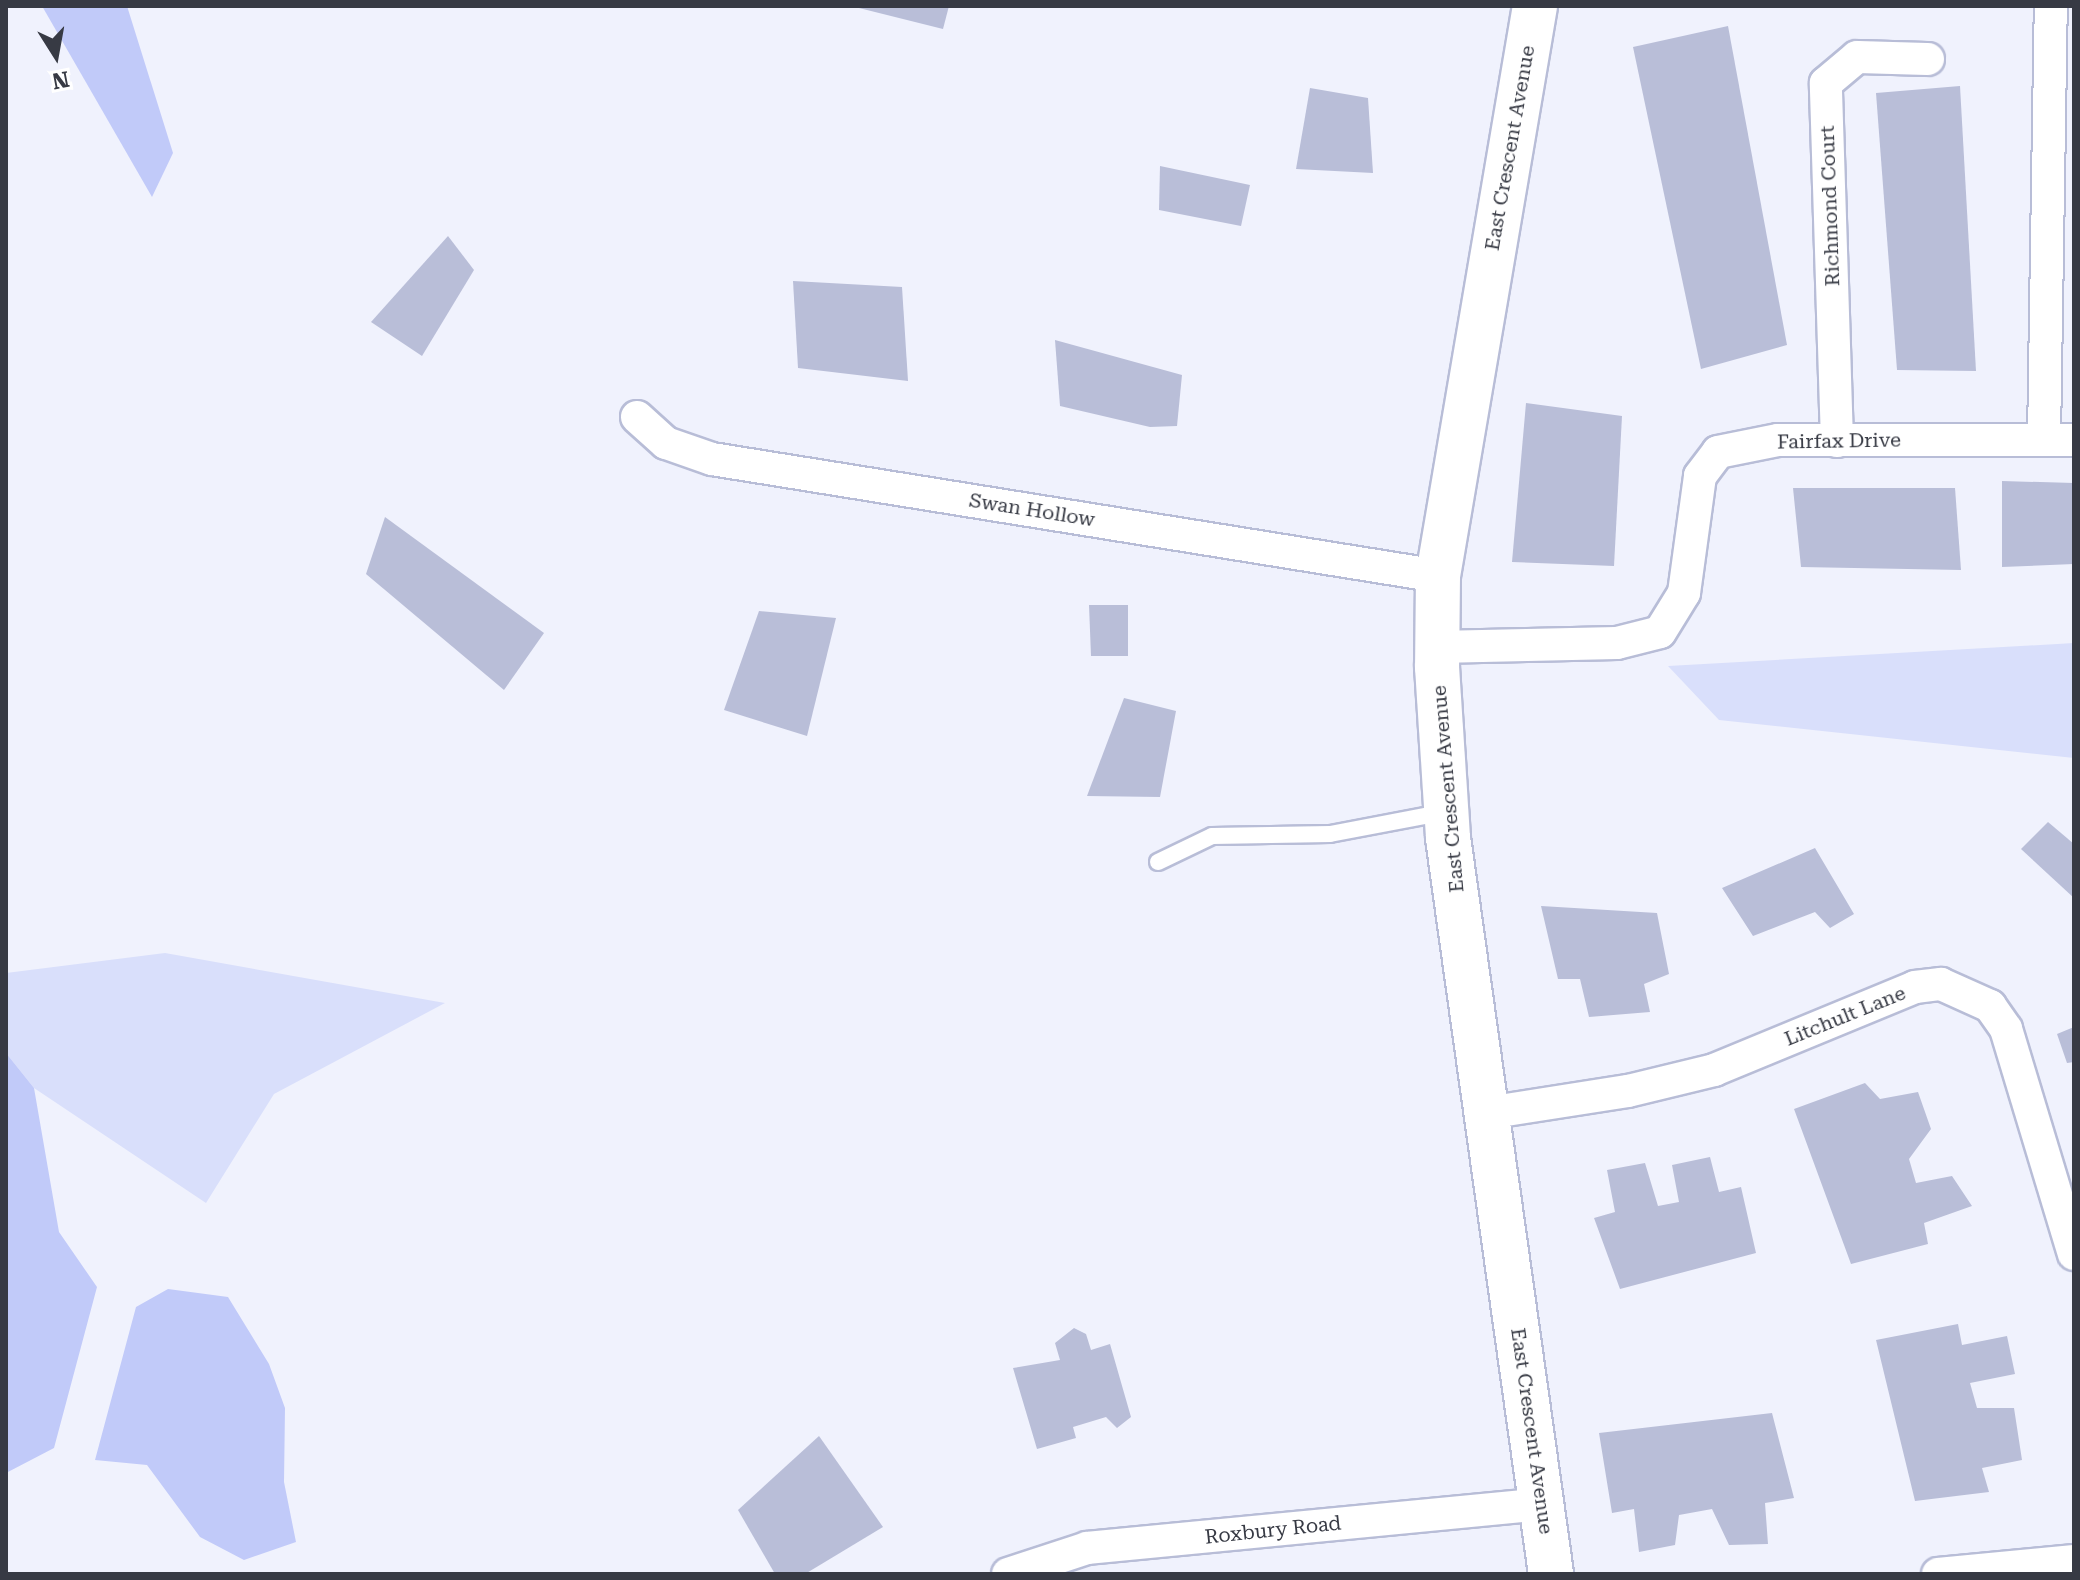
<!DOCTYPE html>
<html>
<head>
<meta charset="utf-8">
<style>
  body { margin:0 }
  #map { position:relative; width:2080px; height:1580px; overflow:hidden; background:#f0f2fd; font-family:"Roboto Serif",serif }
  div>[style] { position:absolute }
  .green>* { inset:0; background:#d9dffb }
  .water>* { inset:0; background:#c1caf9 }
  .building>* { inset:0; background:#b9bed8 }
  .roads { filter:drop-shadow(2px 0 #b8bdd7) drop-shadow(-2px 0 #b8bdd7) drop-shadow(0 2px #b8bdd7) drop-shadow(0 -2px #b8bdd7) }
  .lane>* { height:16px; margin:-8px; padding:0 8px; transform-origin:8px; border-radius:8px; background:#fff }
  .street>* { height:32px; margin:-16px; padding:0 16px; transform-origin:16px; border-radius:16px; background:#fff }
  .secondary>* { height:44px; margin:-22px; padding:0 22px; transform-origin:22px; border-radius:22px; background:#fff }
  span { translate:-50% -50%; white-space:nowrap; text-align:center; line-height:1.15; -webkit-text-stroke:7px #fff; paint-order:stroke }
  .street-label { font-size:20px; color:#373a44 }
  .frame { position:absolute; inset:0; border:8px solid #373a44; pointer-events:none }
  .north { position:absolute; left:16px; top:16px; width:80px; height:80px; -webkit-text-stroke:6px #fff; paint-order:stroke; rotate:169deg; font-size:22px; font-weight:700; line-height:32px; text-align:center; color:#373a44 }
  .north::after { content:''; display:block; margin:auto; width:28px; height:36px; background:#373a44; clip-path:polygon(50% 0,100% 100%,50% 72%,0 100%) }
</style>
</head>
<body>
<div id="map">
  <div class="green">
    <div style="clip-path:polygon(2074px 643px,2074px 758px,1719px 720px,1668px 666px)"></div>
    <div style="clip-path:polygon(165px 953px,445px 1003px,274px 1094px,206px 1203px,34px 1088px,6px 1053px,6px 973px)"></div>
  </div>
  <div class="water">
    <div style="clip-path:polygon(42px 6px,127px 6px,173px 153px,152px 197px)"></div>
    <div style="clip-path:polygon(6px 1053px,34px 1088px,59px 1232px,97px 1287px,54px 1448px,6px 1473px)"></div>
    <div style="clip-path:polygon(168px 1289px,228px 1297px,269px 1364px,285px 1408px,284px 1482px,296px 1542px,244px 1560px,200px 1537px,147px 1465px,95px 1460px,136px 1307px)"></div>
  </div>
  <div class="building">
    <div style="clip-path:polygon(851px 6px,949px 6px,943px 29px)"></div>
    <div style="clip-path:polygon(1728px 26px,1787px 345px,1701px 369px,1633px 47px)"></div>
    <div style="clip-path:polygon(1960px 86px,1976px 371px,1897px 370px,1876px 93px)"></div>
    <div style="clip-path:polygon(1310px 88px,1368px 98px,1373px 173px,1296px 169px)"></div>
    <div style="clip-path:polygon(1160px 166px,1250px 185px,1241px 226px,1159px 210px)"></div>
    <div style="clip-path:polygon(448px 236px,474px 270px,422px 356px,371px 322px)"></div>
    <div style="clip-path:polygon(793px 281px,902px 287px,908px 381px,798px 368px)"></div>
    <div style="clip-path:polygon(1055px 340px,1182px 375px,1177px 426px,1150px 427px,1060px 406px)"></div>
    <div style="clip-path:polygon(1526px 403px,1622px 416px,1614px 566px,1512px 562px)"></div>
    <div style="clip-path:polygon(2002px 481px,2074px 483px,2074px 564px,2002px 567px)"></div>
    <div style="clip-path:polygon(1793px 488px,1955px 488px,1961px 570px,1801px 567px)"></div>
    <div style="clip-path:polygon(385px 517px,544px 633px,504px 690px,366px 574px)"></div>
    <div style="clip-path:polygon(1089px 605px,1128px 605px,1128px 656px,1091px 656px)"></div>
    <div style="clip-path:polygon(759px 611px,836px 618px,807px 736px,724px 710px)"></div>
    <div style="clip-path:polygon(1124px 698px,1176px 711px,1160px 797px,1087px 796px)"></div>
    <div style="clip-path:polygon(2048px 822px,2074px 844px,2074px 898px,2021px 849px)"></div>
    <div style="clip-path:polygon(1815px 848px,1854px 914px,1830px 928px,1815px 912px,1753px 936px,1722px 888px)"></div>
    <div style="clip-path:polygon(1541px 906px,1657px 913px,1669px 974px,1644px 984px,1650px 1012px,1589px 1017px,1580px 979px,1558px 979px)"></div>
    <div style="clip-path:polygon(2074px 1027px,2074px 1062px,2067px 1063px,2057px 1034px)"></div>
    <div style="clip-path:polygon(1865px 1083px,1880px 1099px,1918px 1092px,1931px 1129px,1909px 1159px,1916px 1183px,1952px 1176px,1972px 1206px,1924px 1223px,1928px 1244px,1851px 1264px,1794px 1109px)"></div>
    <div style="clip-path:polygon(1710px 1157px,1719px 1192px,1741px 1187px,1756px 1253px,1620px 1289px,1594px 1218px,1615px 1212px,1607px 1170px,1645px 1163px,1658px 1206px,1679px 1202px,1672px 1165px)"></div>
    <div style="clip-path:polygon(1958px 1324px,1962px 1345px,2007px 1336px,2015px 1374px,1970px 1383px,1977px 1408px,2014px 1408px,2022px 1460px,1982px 1468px,1989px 1492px,1915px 1501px,1876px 1340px)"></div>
    <div style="clip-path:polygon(1074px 1328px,1086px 1334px,1091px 1350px,1110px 1344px,1131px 1417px,1117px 1428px,1106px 1417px,1073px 1427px,1076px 1438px,1037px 1449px,1013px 1368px,1060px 1360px,1055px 1343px)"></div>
    <div style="clip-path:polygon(1772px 1413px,1794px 1498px,1765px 1503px,1768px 1544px,1729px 1545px,1712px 1509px,1679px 1515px,1675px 1545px,1639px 1552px,1634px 1509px,1612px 1513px,1599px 1433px)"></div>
    <div style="clip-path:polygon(819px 1436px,883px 1527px,805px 1574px,775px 1574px,738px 1510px)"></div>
  </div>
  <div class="roads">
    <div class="lane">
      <div style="left:1158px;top:862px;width:60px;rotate:-25.7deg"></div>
      <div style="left:1212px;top:836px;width:118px;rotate:-1deg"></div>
      <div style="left:1330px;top:834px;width:117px;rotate:-10.8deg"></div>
    </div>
    <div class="street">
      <div style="left:637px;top:417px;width:39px;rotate:42deg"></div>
      <div style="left:666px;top:443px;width:49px;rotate:19.2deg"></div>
      <div style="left:712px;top:459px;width:735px;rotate:9.15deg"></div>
      <div style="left:2044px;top:439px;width:433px;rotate:-89.1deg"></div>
      <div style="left:1837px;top:441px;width:358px;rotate:-91.8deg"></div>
      <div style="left:1826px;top:83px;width:40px;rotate:-40deg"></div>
      <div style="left:1857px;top:57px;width:71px;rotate:1.6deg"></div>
      <div style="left:1437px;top:647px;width:180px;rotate:-1.3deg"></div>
      <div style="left:1617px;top:643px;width:44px;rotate:-14.3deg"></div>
      <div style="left:1660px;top:632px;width:46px;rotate:-58.4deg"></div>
      <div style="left:1684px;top:593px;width:118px;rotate:-82.2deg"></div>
      <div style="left:1700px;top:476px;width:30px;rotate:-53deg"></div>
      <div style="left:1718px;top:452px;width:61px;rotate:-11.3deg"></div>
      <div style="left:1778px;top:440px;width:296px"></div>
      <div style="left:1487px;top:1113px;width:143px;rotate:-8.9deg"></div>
      <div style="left:1628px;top:1091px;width:89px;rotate:-13.7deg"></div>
      <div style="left:1714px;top:1070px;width:217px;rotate:-22.4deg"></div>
      <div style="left:1915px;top:987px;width:26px;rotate:-7deg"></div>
      <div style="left:1941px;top:984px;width:54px;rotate:24.2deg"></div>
      <div style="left:1990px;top:1006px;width:28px;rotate:55deg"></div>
      <div style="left:2006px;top:1029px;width:235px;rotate:73.2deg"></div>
      <div style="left:1008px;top:1574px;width:83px;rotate:-18.2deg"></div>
      <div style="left:1087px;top:1548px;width:457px;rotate:-5.5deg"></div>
      <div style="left:1938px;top:1574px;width:137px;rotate:-5.5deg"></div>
    </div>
    <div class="secondary">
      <div style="left:1535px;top:6px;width:578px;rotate:99.66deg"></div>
      <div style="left:1438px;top:576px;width:91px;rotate:90.6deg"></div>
      <div style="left:1437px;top:667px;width:171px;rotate:86.3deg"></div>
      <div style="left:1448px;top:838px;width:743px;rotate:82.03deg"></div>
    </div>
  </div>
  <div class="street-label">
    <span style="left:1510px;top:148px;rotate:-80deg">East Crescent Avenue</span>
    <span style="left:1830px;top:206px;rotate:-92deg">Richmond Court</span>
    <span style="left:1839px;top:441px;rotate:-1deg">Fairfax Drive</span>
    <span style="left:1032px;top:510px;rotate:9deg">Swan Hollow</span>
    <span style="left:1448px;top:789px;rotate:-95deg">East Crescent Avenue</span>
    <span style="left:1845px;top:1016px;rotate:-22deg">Litchult Lane</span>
    <span style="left:1532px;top:1431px;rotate:82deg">East Crescent Avenue</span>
    <span style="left:1273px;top:1530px;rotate:-6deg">Roxbury Road</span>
  </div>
  <div class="frame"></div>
  <div class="north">N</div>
</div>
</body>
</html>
